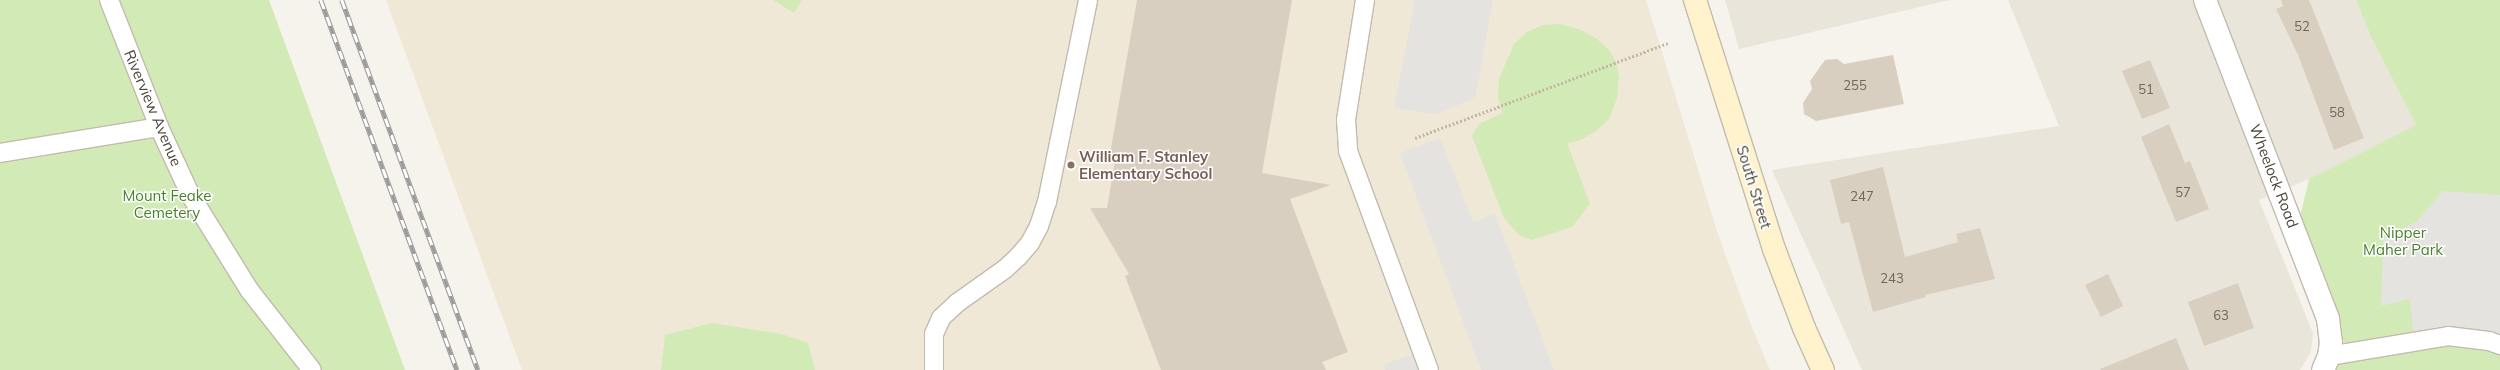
<!DOCTYPE html>
<html>
<head>
<meta charset="utf-8">
<style>
  body { margin:0 }
  #map { position:relative; width:2500px; height:370px; overflow:hidden; background:#f6f3ec; font-family:Mulish,sans-serif }
  div>[style] { position:absolute }
  .residential>* { inset:0; background:#eae5da }
  .education>* { inset:0; background:#efe8d6 }
  .green>* { inset:0; background:#d2eab5 }
  .parking>* { inset:0; background:#e5e3e0 }
  .building>* { inset:0; background:#d8cfc1 }
  .path>* { height:2.5px; margin-top:-1.25px; transform-origin:0; background:repeating-linear-gradient(90deg,#c4b79f 0 2px,transparent 0 4px) }
  .roads { filter:drop-shadow(1px 0 #c2bbae) drop-shadow(-1px 0 #c2bbae) drop-shadow(0 1px #c2bbae) drop-shadow(0 -1px #c2bbae) }
  .lane>* { height:18px; margin:-9px; padding:0 9px; transform-origin:9px; border-radius:9px; background:#fff }
  .street>* { height:22px; margin:-11px; padding:0 11px; transform-origin:11px; border-radius:11px; background:#fff }
  .secondary>* { height:22px; margin:-11px; padding:0 11px; transform-origin:11px; border-radius:11px; background:#fff3cd }
  .rail>* { height:4.5px; margin-top:-2.25px; transform-origin:0; background:repeating-linear-gradient(90deg,#fff 0 9px,#9a9a9a 0 18px); box-sizing:border-box; border-block:1px solid #9a9a9a }
  .dots>* { width:11px; height:11px; translate:-50% -50%; box-sizing:border-box; border:2px solid #fff; border-radius:50% }
  span { translate:-50% -50%; white-space:nowrap; text-align:center; line-height:1.15; -webkit-text-stroke:3px #fff; paint-order:stroke }
  .number-label { font-size:13px; color:#6e675b }
  .number-label span { -webkit-text-stroke-width:0 }
  .street-label { font-size:15px; color:#4b4439 }
  .education-label { font-size:15px; color:#785e54; font-weight:700 }
  .left { translate:0 -50%; text-align:left }
  .park-label { font-size:15px; color:#4a7f2a }
</style>
</head>
<body>
<div id="map">
  <div class="residential">
    <div style="clip-path:polygon(1725px 0,1950px 0,1739px 49px)"></div>
    <div style="clip-path:polygon(2008px 0,2356px 0,2371px 37px,2416px 125px,2309px 179px,2259px 200px,2313px 333px,2311px 352px,2300px 370px,1862px 370px,1772px 170px,2059px 126px)"></div>
  </div>
  <div class="education">
    <div style="clip-path:polygon(386px 0,1646px 0,1716px 228px,1749px 320px,1770px 370px,522px 370px)"></div>
  </div>
  <div class="green">
    <div style="clip-path:polygon(0 0,269px 0,405px 370px,0 370px)"></div>
    <div style="clip-path:polygon(773px 0,802px 0,794px 13px)"></div>
    <div style="clip-path:polygon(2356px 0,2500px 0,2500px 370px,2323px 370px,2329px 356px,2296px 234px,2309px 179px,2416px 125px,2371px 37px)"></div>
    <div style="clip-path:polygon(1560px 24px,1581px 30px,1597px 39px,1609px 50px,1616px 62px,1619px 77px,1617px 98px,1609px 119px,1595px 132px,1578px 141px,1567px 143px,1590px 204px,1572px 227px,1532px 240px,1519px 235px,1504px 218px,1472px 136px,1479px 124px,1502px 113px,1498px 97px,1499px 79px,1514px 44px,1527px 32px,1543px 25px)"></div>
    <div style="clip-path:polygon(712px 323px,782px 334px,808px 343px,815px 370px,661px 370px,665px 335px)"></div>
  </div>
  <div class="parking">
    <div style="clip-path:polygon(1415px 0,1493px 0,1475px 98px,1436px 114px,1394px 108px)"></div>
    <div style="clip-path:polygon(1440px 138px,1473px 222px,1495px 214px,1554px 370px,1481px 370px,1400px 153px)"></div>
    <div style="clip-path:polygon(2443px 191px,2500px 195px,2500px 345px,2442px 344px,2415px 348px,2410px 299px,2381px 306px,2383px 238px,2416px 222px)"></div>
    <div style="clip-path:polygon(1422px 350px,1429px 370px,1385px 370px,1383px 365px)"></div>
  </div>
  <div class="building">
    <div style="clip-path:polygon(1137px 0,1292px 0,1262px 173px,1331px 185px,1290px 199px,1348px 352px,1322px 362px,1326px 370px,1161px 370px,1125px 276px,1129px 274px,1090px 208px,1107px 208px,1116px 155px,1110px 154px)"></div>
    <div style="clip-path:polygon(2281px 0,2309px 0,2364px 138px,2334px 150px,2298px 55px,2276px 9px,2283px 6px)"></div>
    <div style="clip-path:polygon(1893px 55px,1904px 104px,1816px 121px,1804px 114px,1803px 103px,1812px 89px,1810px 81px,1825px 60px,1837px 59px,1844px 64px)"></div>
    <div style="clip-path:polygon(2150px 60px,2170px 108px,2142px 119px,2122px 71px)"></div>
    <div style="clip-path:polygon(2169px 124px,2185px 163px,2190px 161px,2209px 209px,2176px 222px,2141px 137px)"></div>
    <div style="clip-path:polygon(1883px 167px,1905px 257px,1958px 242px,1956px 234px,1980px 228px,1995px 279px,1925px 295px,1926px 297px,1873px 312px,1849px 222px,1841px 224px,1830px 180px)"></div>
    <div style="clip-path:polygon(2108px 274px,2123px 306px,2101px 317px,2085px 285px)"></div>
    <div style="clip-path:polygon(2238px 283px,2254px 328px,2204px 346px,2188px 302px)"></div>
    <div style="clip-path:polygon(2176px 338px,2189px 370px,2101px 370px,2100px 369px)"></div>
  </div>
  <div class="path">
    <div style="left:1415px;top:138px;width:272px;rotate:-20.6deg"></div>
  </div>
  <div class="roads">
    <div class="lane">
      <div style="left:109px;top:0;width:136px;rotate:68.5deg"></div>
      <div style="left:159px;top:127px;width:76px;rotate:65.1deg"></div>
      <div style="left:191px;top:196px;width:112px;rotate:58.2deg"></div>
      <div style="left:250px;top:291px;width:100px;rotate:51.9deg"></div>
      <div style="left:1365px;top:0;width:121px;rotate:99deg"></div>
      <div style="left:1346px;top:120px;width:31px;rotate:86deg"></div>
      <div style="left:1348px;top:151px;width:233px;rotate:69.7deg"></div>
      <div style="left:0;top:153px;width:161px;rotate:-9.3deg"></div>
      <div style="left:2329px;top:356px;width:121px;rotate:-9.5deg"></div>
      <div style="left:2448px;top:336px;width:41px;rotate:7deg"></div>
      <div style="left:2489px;top:341px;width:12px;rotate:20deg"></div>
      <div style="left:934px;top:370px;width:36px;rotate:-90deg"></div>
      <div style="left:934px;top:334px;width:17px;rotate:-66deg"></div>
      <div style="left:941px;top:318px;width:22px;rotate:-43deg"></div>
      <div style="left:957px;top:303px;width:59px;rotate:-35.3deg"></div>
      <div style="left:1005px;top:269px;width:18px;rotate:-43deg"></div>
      <div style="left:1018px;top:257px;width:18px;rotate:-49deg"></div>
      <div style="left:1030px;top:243px;width:19px;rotate:-62deg"></div>
      <div style="left:1039px;top:226px;width:25px;rotate:-72deg"></div>
      <div style="left:1047px;top:202px;width:206px;rotate:-78.5deg"></div>
    </div>
    <div class="street">
      <div style="left:2205px;top:0;width:342px;rotate:68.9deg"></div>
      <div style="left:2328px;top:319px;width:23px;rotate:83deg"></div>
      <div style="left:2331px;top:342px;width:14px;rotate:98deg"></div>
      <div style="left:2329px;top:356px;width:15px;rotate:113deg"></div>
    </div>
    <div class="secondary">
      <div style="left:1695px;top:0;width:261px;rotate:72.4deg"></div>
      <div style="left:1774px;top:249px;width:85px;rotate:69.2deg"></div>
      <div style="left:1804px;top:328px;width:46px;rotate:65.7deg"></div>
    </div>
  </div>
  <div class="rail">
    <div style="left:321px;top:0;width:394px;rotate:69.8deg"></div>
    <div style="left:342px;top:0;width:394px;rotate:69.8deg"></div>
  </div>
  <div class="dots">
    <div style="left:1071px;top:165px;background:#8d6e63"></div>
  </div>
  <div class="number-label">
    <span style="left:2302px;top:26px">52</span>
    <span style="left:1855px;top:85px">255</span>
    <span style="left:2146px;top:89px">51</span>
    <span style="left:2337px;top:112px">58</span>
    <span style="left:2183px;top:192px">57</span>
    <span style="left:1862px;top:196px">247</span>
    <span style="left:1892px;top:278px">243</span>
    <span style="left:2221px;top:315px">63</span>
  </div>
  <div class="street-label">
    <span style="left:153px;top:108px;rotate:67deg">Riverview Avenue</span>
    <span style="left:2274px;top:176px;rotate:69deg">Wheelock Road</span>
    <span style="left:1754px;top:187px;rotate:73deg">South Street</span>
  </div>
  <div class="education-label">
    <span class="left" style="left:1079px;top:165px">William F. Stanley<br>Elementary School</span>
  </div>
  <div class="park-label">
    <span style="left:167px;top:204px">Mount Feake<br>Cemetery</span>
    <span style="left:2403px;top:241px">Nipper<br>Maher Park</span>
  </div>
</div>
</body>
</html>
